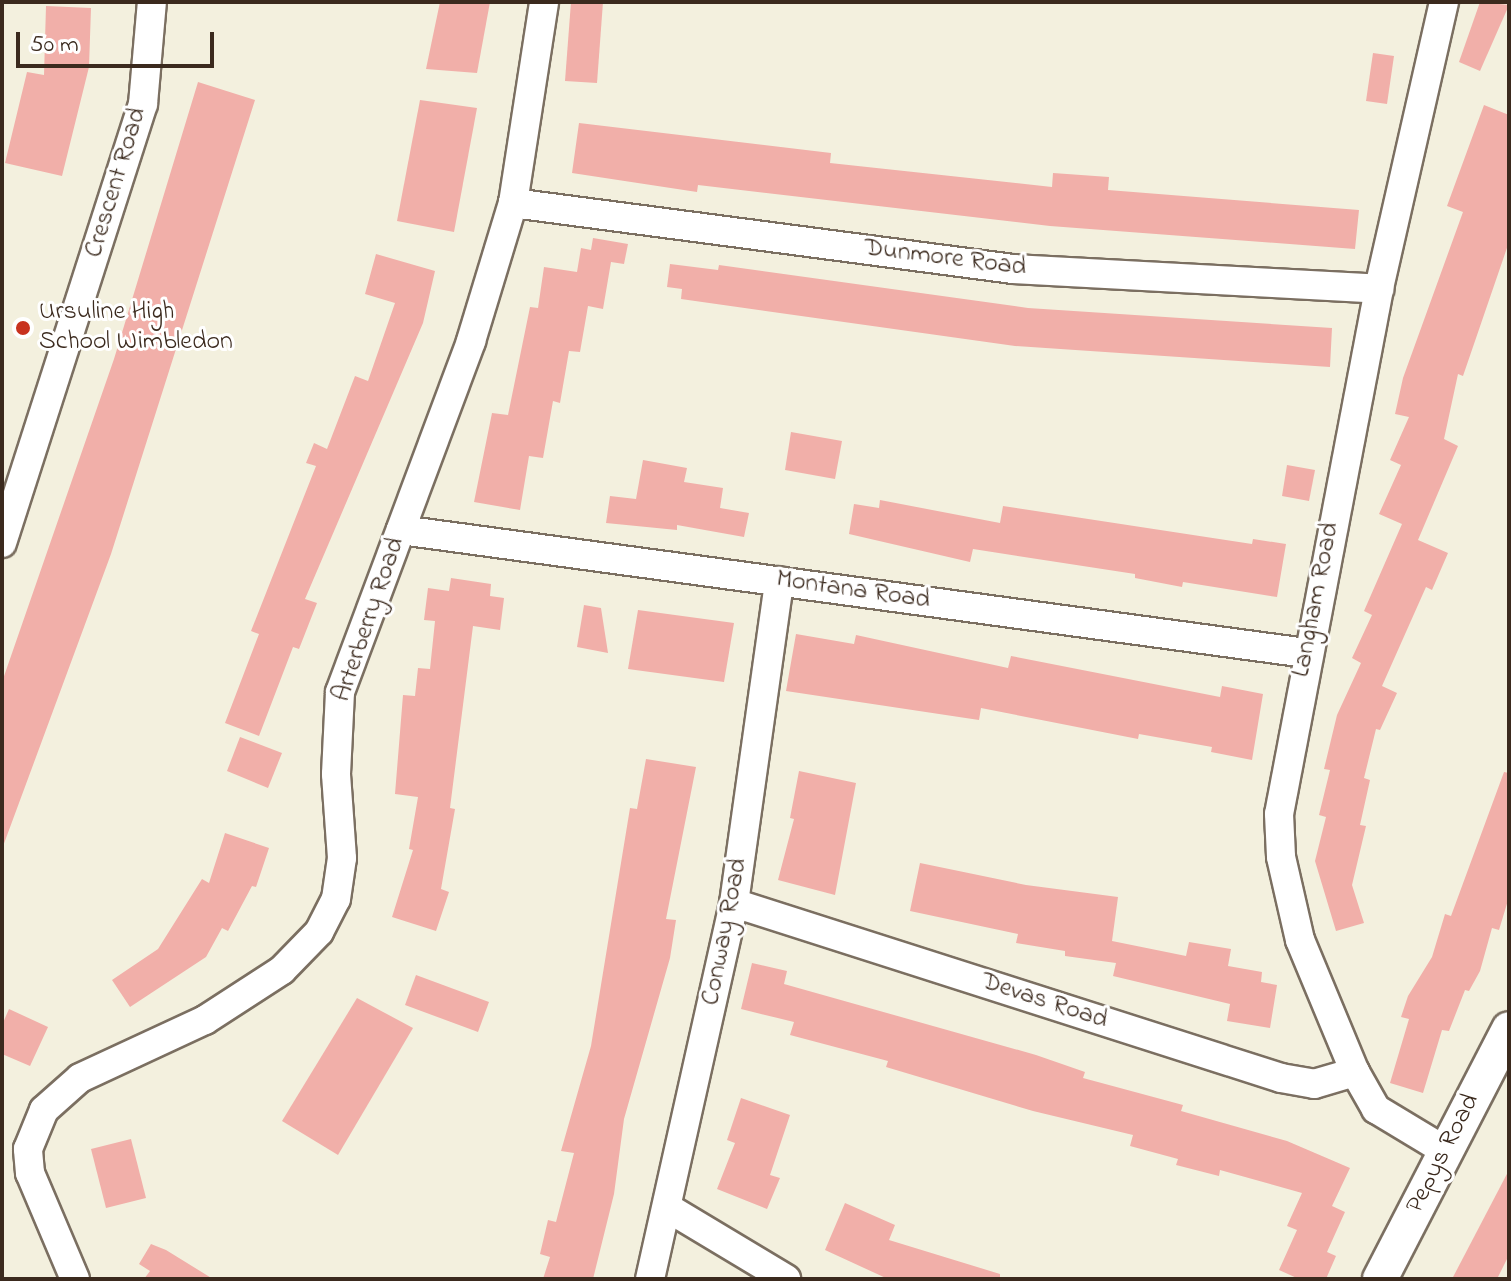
<!DOCTYPE html>
<html>
<head>
<meta charset="utf-8">
<style>
  body { margin:0 }
  #map { position:relative; width:1511px; height:1281px; overflow:hidden; background:#f3f0de; font-family:"Indie Flower",sans-serif }
  div>[style] { position:absolute }
  .building>* { inset:0; background:#f1afa9 }
  .roads { filter:drop-shadow(2px 0 #7b6f61) drop-shadow(-2px 0 #7b6f61) drop-shadow(0 2px #7b6f61) drop-shadow(0 -2px #7b6f61) }
  .minor>* { height:28px; margin:-14px; padding:0 14px; transform-origin:14px; border-radius:14px; background:#fff }
  .tertiary>* { height:34px; margin:-17px; padding:0 17px; transform-origin:17px; border-radius:17px; background:#fff }
  .dots>* { width:22px; height:22px; translate:-50% -50%; box-sizing:border-box; border:4px solid #fff; border-radius:50% }
  span { translate:-50% -50%; white-space:nowrap; text-align:center; line-height:1.15; -webkit-text-stroke:6px #fff; paint-order:stroke }
  .street-label { font-size:26px; color:#3b2a1e }
  .poi-label { font-size:26px; color:#3b2a1e }
  .left { translate:0 -50%; text-align:left }
  .frame { position:absolute; inset:0; border:4px solid #3b2a1e; pointer-events:none }
  .scale { position:absolute; left:16px; top:32px; width:198px; height:36px; box-sizing:border-box; border:4px solid #3b2a1e; border-top:0; padding-left:10px; font-size:24px; line-height:28px; white-space:nowrap; color:#3b2a1e; -webkit-text-stroke:6px #fff; paint-order:stroke }
</style>
</head>
<body>
<div id="map">
  <div class="building">
    <div style="clip-path:polygon(440px 2px,490px 2px,477px 73px,426px 69px)"></div>
    <div style="clip-path:polygon(571px 2px,603px 2px,597px 83px,565px 81px)"></div>
    <div style="clip-path:polygon(1480px 2px,1509px 5px,1480px 71px,1459px 62px)"></div>
    <div style="clip-path:polygon(46px 6px,91px 8px,89px 67px,62px 176px,5px 163px,27px 72px,44px 75px)"></div>
    <div style="clip-path:polygon(1373px 53px,1394px 56px,1387px 104px,1366px 101px)"></div>
    <div style="clip-path:polygon(198px 82px,255px 100px,111px 554px,2px 849px,2px 682px,114px 359px)"></div>
    <div style="clip-path:polygon(420px 100px,477px 108px,454px 232px,397px 221px)"></div>
    <div style="clip-path:polygon(1484px 105px,1509px 115px,1509px 242px,1463px 376px,1458px 374px,1444px 439px,1458px 446px,1418px 540px,1448px 553px,1432px 590px,1426px 587px,1382px 686px,1397px 693px,1380px 730px,1376px 729px,1364px 778px,1370px 780px,1360px 825px,1366px 826px,1352px 885px,1364px 923px,1336px 931px,1315px 861px,1326px 817px,1319px 815px,1330px 770px,1324px 769px,1337px 715px,1361px 663px,1352px 658px,1372px 615px,1364px 611px,1402px 524px,1379px 514px,1401px 465px,1390px 460px,1409px 417px,1395px 414px,1403px 378px,1463px 212px,1447px 206px)"></div>
    <div style="clip-path:polygon(579px 123px,831px 153px,830px 163px,1052px 187px,1053px 173px,1109px 177px,1108px 190px,1359px 210px,1355px 249px,1050px 226px,698px 185px,697px 192px,572px 173px)"></div>
    <div style="clip-path:polygon(593px 238px,628px 244px,624px 264px,611px 262px,603px 309px,588px 306px,580px 352px,569px 351px,560px 403px,553px 401px,543px 458px,529px 456px,520px 510px,474px 502px,492px 413px,508px 415px,530px 307px,538px 308px,544px 267px,577px 272px,581px 248px,591px 250px)"></div>
    <div style="clip-path:polygon(376px 254px,435px 271px,423px 323px,305px 599px,317px 603px,299px 649px,293px 647px,259px 736px,225px 723px,259px 634px,251px 631px,316px 466px,306px 463px,314px 443px,327px 449px,355px 376px,368px 381px,395px 303px,365px 294px)"></div>
    <div style="clip-path:polygon(670px 264px,718px 270px,719px 265px,1028px 308px,1332px 328px,1330px 367px,1015px 346px,681px 299px,682px 289px,667px 287px)"></div>
    <div style="clip-path:polygon(791px 432px,842px 441px,835px 479px,785px 470px)"></div>
    <div style="clip-path:polygon(643px 460px,687px 468px,684px 482px,723px 488px,720px 508px,749px 513px,744px 537px,677px 525px,677px 530px,606px 523px,610px 496px,636px 499px)"></div>
    <div style="clip-path:polygon(1287px 465px,1315px 470px,1309px 501px,1282px 496px)"></div>
    <div style="clip-path:polygon(880px 500px,1000px 523px,1003px 506px,1252px 544px,1253px 539px,1286px 544px,1277px 597px,1183px 582px,1182px 587px,1135px 578px,1135px 574px,973px 549px,970px 562px,849px 534px,854px 504px,879px 508px)"></div>
    <div style="clip-path:polygon(451px 578px,491px 584px,490px 596px,504px 598px,500px 630px,473px 626px,450px 808px,455px 809px,441px 889px,449px 892px,436px 931px,392px 917px,413px 850px,409px 849px,418px 797px,395px 794px,403px 695px,415px 696px,418px 668px,430px 669px,435px 621px,424px 620px,428px 588px,449px 591px)"></div>
    <div style="clip-path:polygon(584px 605px,601px 608px,608px 653px,577px 647px)"></div>
    <div style="clip-path:polygon(638px 610px,734px 623px,724px 682px,628px 669px)"></div>
    <div style="clip-path:polygon(796px 634px,854px 644px,856px 635px,1008px 668px,1011px 656px,1220px 697px,1222px 686px,1263px 694px,1252px 760px,1211px 752px,1212px 747px,1139px 734px,1138px 739px,981px 708px,979px 720px,786px 691px)"></div>
    <div style="clip-path:polygon(240px 737px,282px 753px,268px 788px,227px 771px)"></div>
    <div style="clip-path:polygon(646px 759px,696px 767px,666px 919px,676px 920px,670px 958px,624px 1119px,614px 1194px,593px 1279px,543px 1279px,550px 1257px,540px 1254px,548px 1220px,556px 1222px,574px 1153px,561px 1151px,591px 1046px,630px 808px,637px 809px)"></div>
    <div style="clip-path:polygon(799px 771px,856px 783px,835px 895px,778px 880px,794px 819px,790px 818px)"></div>
    <div style="clip-path:polygon(1504px 772px,1509px 773px,1509px 897px,1499px 930px,1492px 928px,1480px 971px,1469px 991px,1465px 990px,1449px 1031px,1442px 1030px,1423px 1093px,1390px 1083px,1409px 1019px,1401px 1017px,1408px 996px,1432px 957px,1445px 914px,1451px 916px)"></div>
    <div style="clip-path:polygon(225px 833px,269px 848px,256px 887px,252px 886px,228px 931px,222px 928px,206px 957px,130px 1007px,112px 980px,158px 949px,202px 879px,209px 883px)"></div>
    <div style="clip-path:polygon(920px 863px,1026px 885px,1118px 897px,1112px 941px,1186px 956px,1189px 942px,1231px 949px,1228px 966px,1262px 972px,1261px 982px,1277px 985px,1270px 1028px,1227px 1021px,1230px 1004px,1113px 976px,1116px 963px,1065px 956px,1065px 951px,1016px 943px,1018px 934px,910px 911px)"></div>
    <div style="clip-path:polygon(752px 963px,787px 971px,784px 984px,1036px 1055px,1085px 1072px,1083px 1078px,1183px 1105px,1181px 1111px,1287px 1141px,1350px 1168px,1332px 1206px,1345px 1212px,1327px 1252px,1336px 1256px,1326px 1279px,1299px 1279px,1279px 1270px,1297px 1230px,1287px 1226px,1302px 1193px,1220px 1170px,1219px 1176px,1176px 1165px,1178px 1159px,1130px 1146px,1133px 1135px,1033px 1111px,886px 1067px,888px 1061px,790px 1035px,794px 1022px,741px 1009px)"></div>
    <div style="clip-path:polygon(416px 975px,489px 1002px,478px 1032px,405px 1005px)"></div>
    <div style="clip-path:polygon(357px 998px,413px 1028px,338px 1155px,282px 1121px)"></div>
    <div style="clip-path:polygon(9px 1009px,48px 1027px,30px 1066px,2px 1054px,2px 1025px)"></div>
    <div style="clip-path:polygon(741px 1098px,790px 1115px,770px 1175px,780px 1178px,767px 1209px,717px 1189px,735px 1143px,727px 1140px)"></div>
    <div style="clip-path:polygon(131px 1139px,146px 1198px,106px 1208px,91px 1149px)"></div>
    <div style="clip-path:polygon(1509px 1170px,1509px 1255px,1497px 1279px,1452px 1279px)"></div>
    <div style="clip-path:polygon(845px 1203px,895px 1225px,889px 1240px,1000px 1274px,1000px 1279px,888px 1279px,825px 1250px)"></div>
    <div style="clip-path:polygon(151px 1244px,166px 1250px,213px 1279px,144px 1279px,150px 1271px,139px 1264px)"></div>
  </div>
  <div class="roads">
    <div class="minor">
      <div style="left:1444px;top:2px;width:294px;rotate:102.8deg"></div>
      <div style="left:1379px;top:289px;width:534px;rotate:100.78deg"></div>
      <div style="left:1279px;top:814px;width:43px;rotate:87.3deg"></div>
      <div style="left:1281px;top:857px;width:85px;rotate:77.1deg"></div>
      <div style="left:1300px;top:940px;width:143px;rotate:67.4deg"></div>
      <div style="left:1355px;top:1072px;width:43px;rotate:60.4deg"></div>
      <div style="left:1376px;top:1109px;width:79px;rotate:31.1deg"></div>
      <div style="left:513px;top:203px;width:504px;rotate:7.52deg"></div>
      <div style="left:1013px;top:269px;width:367px;rotate:3.1deg"></div>
      <div style="left:401px;top:530px;width:913px;rotate:7.74deg"></div>
      <div style="left:2px;top:543px;width:461px;rotate:-72.2deg"></div>
      <div style="left:143px;top:104px;width:102px;rotate:-85deg"></div>
      <div style="left:734px;top:903px;width:574px;rotate:17.74deg"></div>
      <div style="left:1281px;top:1078px;width:34px;rotate:10deg"></div>
      <div style="left:1314px;top:1084px;width:43px;rotate:-16.3deg"></div>
      <div style="left:668px;top:1208px;width:138px;rotate:31deg"></div>
      <div style="left:75px;top:1279px;width:115px;rotate:-113deg"></div>
      <div style="left:30px;top:1173px;width:24px;rotate:-95deg"></div>
      <div style="left:28px;top:1149px;width:42px;rotate:-67.7deg"></div>
      <div style="left:44px;top:1110px;width:48px;rotate:-41.6deg"></div>
      <div style="left:80px;top:1078px;width:138px;rotate:-24.9deg"></div>
      <div style="left:205px;top:1020px;width:92px;rotate:-33deg"></div>
      <div style="left:282px;top:970px;width:53px;rotate:-45.8deg"></div>
      <div style="left:319px;top:932px;width:37px;rotate:-63deg"></div>
      <div style="left:336px;top:899px;width:41px;rotate:-81.7deg"></div>
      <div style="left:342px;top:858px;width:84px;rotate:-94.1deg"></div>
      <div style="left:336px;top:774px;width:82px;rotate:-87.2deg"></div>
      <div style="left:340px;top:692px;width:375px;rotate:-69.5deg"></div>
      <div style="left:471px;top:341px;width:144px;rotate:-73.1deg"></div>
      <div style="left:513px;top:203px;width:203px;rotate:-81.2deg"></div>
      <div style="left:650px;top:1279px;width:385px;rotate:-77.4deg"></div>
      <div style="left:734px;top:903px;width:325px;rotate:-82deg"></div>
    </div>
    <div class="tertiary">
      <div style="left:1380px;top:1279px;width:281px;rotate:-62.7deg"></div>
    </div>
  </div>
  <div class="dots">
    <div style="left:23px;top:328px;background:#c8321e"></div>
  </div>
  <div class="street-label">
    <span style="left:117px;top:183px;rotate:-73deg">Crescent Road</span>
    <span style="left:945px;top:259px;rotate:7deg">Dunmore Road</span>
    <span style="left:853px;top:591px;rotate:8deg">Montana Road</span>
    <span style="left:1317px;top:600px;rotate:-79deg">Langham Road</span>
    <span style="left:370px;top:620px;rotate:-71deg">Arterberry Road</span>
    <span style="left:726px;top:932px;rotate:-79deg">Conway Road</span>
    <span style="left:1044px;top:1002px;rotate:18deg">Devas Road</span>
    <span style="left:1444px;top:1154px;rotate:-63deg">Pepys Road</span>
  </div>
  <div class="poi-label">
    <span class="left" style="left:39px;top:328px">Ursuline High<br>School Wimbledon</span>
  </div>
  <div class="frame"></div>
  <div class="scale">50 m</div>
</div>
</body>
</html>
